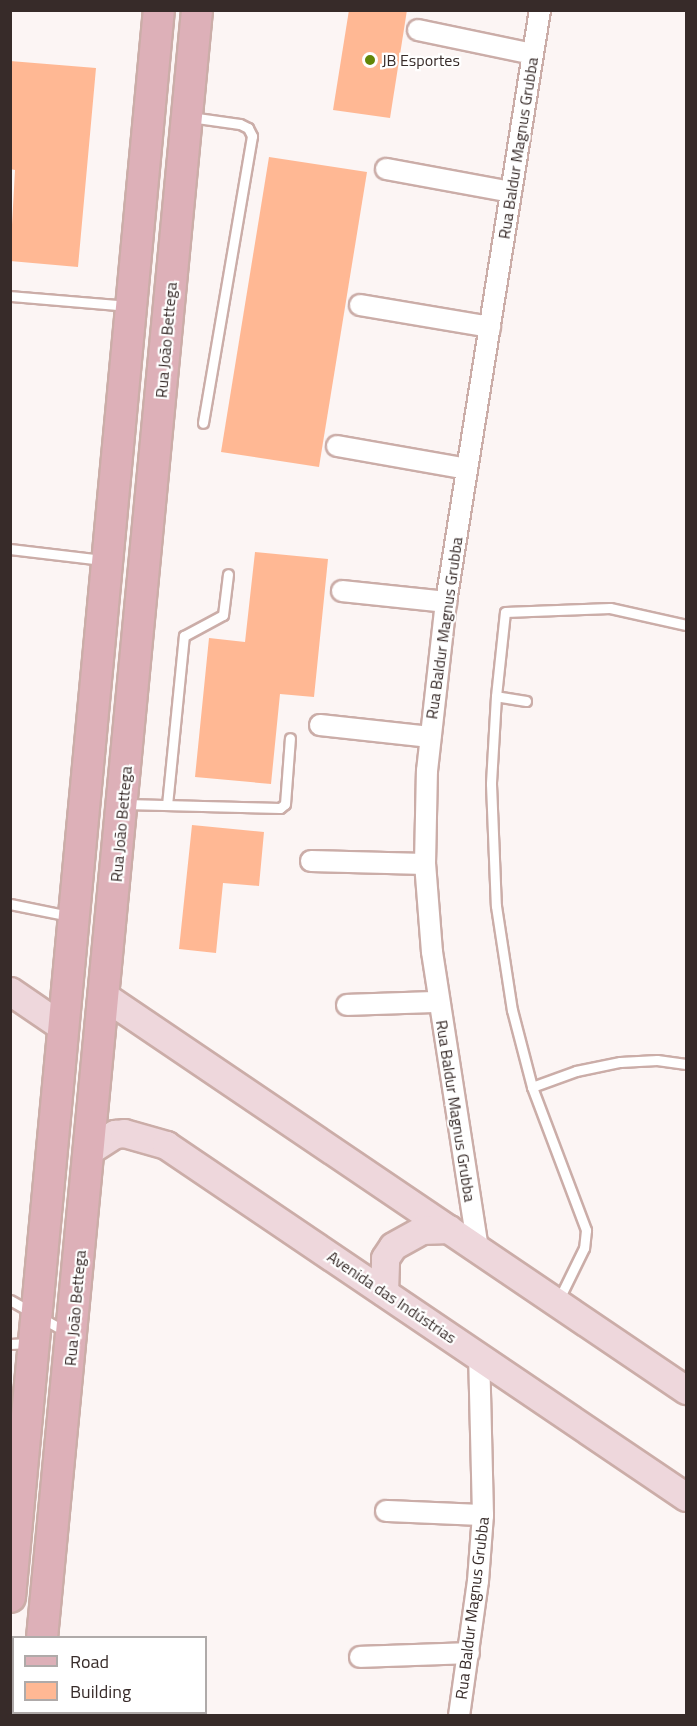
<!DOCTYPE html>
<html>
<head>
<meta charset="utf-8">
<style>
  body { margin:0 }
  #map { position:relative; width:697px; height:1726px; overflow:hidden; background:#fcf5f4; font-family:"Titillium Web",sans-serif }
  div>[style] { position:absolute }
  .building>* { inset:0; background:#ffb894 }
  .roads { filter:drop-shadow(2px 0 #cbada8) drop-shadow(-2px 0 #cbada8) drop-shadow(0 2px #cbada8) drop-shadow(0 -2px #cbada8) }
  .lane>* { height:9px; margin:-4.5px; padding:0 4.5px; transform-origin:4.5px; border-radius:4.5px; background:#fff }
  .street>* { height:20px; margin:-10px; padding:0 10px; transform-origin:10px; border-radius:10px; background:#fff }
  .secondary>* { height:27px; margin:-13.5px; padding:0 13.5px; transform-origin:13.5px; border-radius:13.5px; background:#eed7dc }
  .primary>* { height:30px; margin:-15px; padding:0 15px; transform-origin:15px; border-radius:15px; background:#ddb0b8 }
  .dots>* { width:16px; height:16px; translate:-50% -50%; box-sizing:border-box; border:3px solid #fff; border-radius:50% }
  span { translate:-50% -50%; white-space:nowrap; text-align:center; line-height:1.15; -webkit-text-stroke:4.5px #fff; paint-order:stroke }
  .poi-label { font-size:16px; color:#372b29 }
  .left { translate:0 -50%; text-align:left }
  .street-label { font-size:16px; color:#372b29 }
  .frame { position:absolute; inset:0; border:12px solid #372b29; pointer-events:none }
  .legend { position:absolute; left:12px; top:1636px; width:195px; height:78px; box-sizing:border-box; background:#fff; border:2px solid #afaaa9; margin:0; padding:8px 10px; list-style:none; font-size:18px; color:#372b29 }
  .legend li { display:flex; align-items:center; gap:12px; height:30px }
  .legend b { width:30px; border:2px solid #afaaa9 }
</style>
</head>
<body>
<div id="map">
  <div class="building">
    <div style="clip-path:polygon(349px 10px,407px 10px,390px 118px,333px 110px)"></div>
    <div style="clip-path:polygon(10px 61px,96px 68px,78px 267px,10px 261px,15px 170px,10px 169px)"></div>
    <div style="clip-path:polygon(269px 157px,367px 172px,319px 467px,221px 452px)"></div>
    <div style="clip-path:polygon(255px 552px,328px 559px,314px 697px,280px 694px,271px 784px,195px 777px,209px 638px,245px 642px)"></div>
    <div style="clip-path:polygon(192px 825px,264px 832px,259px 886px,223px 883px,216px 953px,179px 949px)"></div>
  </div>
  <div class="roads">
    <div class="lane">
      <div style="left:190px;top:117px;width:50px;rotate:8deg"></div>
      <div style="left:240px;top:124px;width:9px;rotate:27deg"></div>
      <div style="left:248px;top:128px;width:9px;rotate:63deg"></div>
      <div style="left:252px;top:136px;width:291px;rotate:99.7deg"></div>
      <div style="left:10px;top:296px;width:118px;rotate:4.8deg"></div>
      <div style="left:10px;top:549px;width:93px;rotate:6.8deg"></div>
      <div style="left:496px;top:696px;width:84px;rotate:-83.9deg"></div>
      <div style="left:505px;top:612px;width:105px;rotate:-2.2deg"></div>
      <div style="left:610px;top:608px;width:78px;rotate:12.6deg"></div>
      <div style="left:526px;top:701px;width:30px;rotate:-171deg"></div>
      <div style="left:496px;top:696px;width:88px;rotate:93.3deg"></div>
      <div style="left:491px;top:784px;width:122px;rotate:87.7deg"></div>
      <div style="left:496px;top:906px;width:105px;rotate:81.3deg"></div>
      <div style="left:512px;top:1010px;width:80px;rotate:75.4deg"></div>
      <div style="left:532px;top:1087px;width:153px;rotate:69.3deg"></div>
      <div style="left:586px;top:1230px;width:18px;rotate:96deg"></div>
      <div style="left:584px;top:1248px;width:59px;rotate:116.1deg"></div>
      <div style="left:125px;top:804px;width:155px;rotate:1.5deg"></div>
      <div style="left:280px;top:808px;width:6px;rotate:-39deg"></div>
      <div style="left:285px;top:804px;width:66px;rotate:-85.7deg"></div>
      <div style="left:167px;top:805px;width:170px;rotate:-84.3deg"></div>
      <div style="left:184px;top:636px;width:44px;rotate:-28.3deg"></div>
      <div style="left:223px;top:615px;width:41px;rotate:-83deg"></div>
      <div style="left:10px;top:904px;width:60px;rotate:11.5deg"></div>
      <div style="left:532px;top:1087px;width:47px;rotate:-20deg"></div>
      <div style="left:576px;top:1071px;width:45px;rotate:-11.6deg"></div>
      <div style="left:620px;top:1062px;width:37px;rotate:-3deg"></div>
      <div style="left:657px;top:1060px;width:29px;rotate:8deg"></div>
      <div style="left:10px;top:1300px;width:64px;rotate:29.7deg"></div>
      <div style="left:10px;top:1344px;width:19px;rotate:-3deg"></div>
    </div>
    <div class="street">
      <div style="left:418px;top:30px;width:117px;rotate:11.8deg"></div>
      <div style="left:386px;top:169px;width:127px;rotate:10.4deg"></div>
      <div style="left:360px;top:305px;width:132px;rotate:9.6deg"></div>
      <div style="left:337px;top:446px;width:132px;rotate:10deg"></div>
      <div style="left:342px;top:591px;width:105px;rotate:6deg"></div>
      <div style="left:320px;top:725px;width:111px;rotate:6.2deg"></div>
      <div style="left:311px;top:861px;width:114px;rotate:1.5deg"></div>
      <div style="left:347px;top:1005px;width:92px;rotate:-1.9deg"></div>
      <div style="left:478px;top:1249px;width:301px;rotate:-98.8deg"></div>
      <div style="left:432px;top:952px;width:88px;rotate:-94.5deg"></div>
      <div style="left:425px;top:864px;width:93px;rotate:-88.8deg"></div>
      <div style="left:427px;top:771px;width:170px;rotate:-83.6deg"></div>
      <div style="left:446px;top:602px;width:599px;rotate:-80.98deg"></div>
      <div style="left:386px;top:1511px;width:97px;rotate:2.4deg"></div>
      <div style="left:360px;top:1657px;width:109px;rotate:-2.1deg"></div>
      <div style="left:459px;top:1716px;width:136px;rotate:-82deg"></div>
      <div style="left:478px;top:1581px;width:66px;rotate:-85.7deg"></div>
      <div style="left:483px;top:1515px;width:159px;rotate:-91.4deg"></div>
    </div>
    <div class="secondary">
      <div style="left:10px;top:991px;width:65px;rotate:34.4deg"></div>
      <div style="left:104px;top:996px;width:703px;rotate:34.1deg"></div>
      <div style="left:90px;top:1150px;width:30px;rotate:-33deg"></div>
      <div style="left:115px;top:1134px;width:9px;rotate:-6deg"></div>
      <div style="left:124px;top:1133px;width:44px;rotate:15.9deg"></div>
      <div style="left:166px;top:1145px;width:628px;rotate:34.09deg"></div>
      <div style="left:384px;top:1292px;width:34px;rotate:-88deg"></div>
      <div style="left:385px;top:1258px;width:14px;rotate:-56deg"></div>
      <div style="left:393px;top:1246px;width:33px;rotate:-29deg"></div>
      <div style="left:422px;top:1230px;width:27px;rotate:-2deg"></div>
    </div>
    <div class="primary">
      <div style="left:10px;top:1597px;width:1594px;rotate:-84.64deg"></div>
      <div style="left:42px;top:1638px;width:1635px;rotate:-84.56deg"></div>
      <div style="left:34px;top:1716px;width:4px;rotate:-90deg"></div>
    </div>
  </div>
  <div class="dots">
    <div style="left:370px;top:60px;background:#628608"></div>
  </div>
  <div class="poi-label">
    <span class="left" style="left:382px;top:60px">JB Esportes</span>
  </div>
  <div class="street-label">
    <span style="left:518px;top:148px;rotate:-81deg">Rua Baldur Magnus Grubba</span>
    <span style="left:166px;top:340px;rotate:-85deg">Rua João Bettega</span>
    <span style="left:444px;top:628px;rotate:-82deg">Rua Baldur Magnus Grubba</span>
    <span style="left:121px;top:824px;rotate:-85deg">Rua João Bettega</span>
    <span style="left:456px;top:1111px;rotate:81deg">Rua Baldur Magnus Grubba</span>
    <span style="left:392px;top:1297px;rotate:34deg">Avenida das Indústrias</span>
    <span style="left:75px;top:1308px;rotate:-85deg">Rua João Bettega</span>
    <span style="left:472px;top:1608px;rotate:-83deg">Rua Baldur Magnus Grubba</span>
  </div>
  <div class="frame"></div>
  <ul class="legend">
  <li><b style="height:8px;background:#ddb0b8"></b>Road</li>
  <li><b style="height:16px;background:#ffb894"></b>Building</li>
  </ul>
</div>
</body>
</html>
